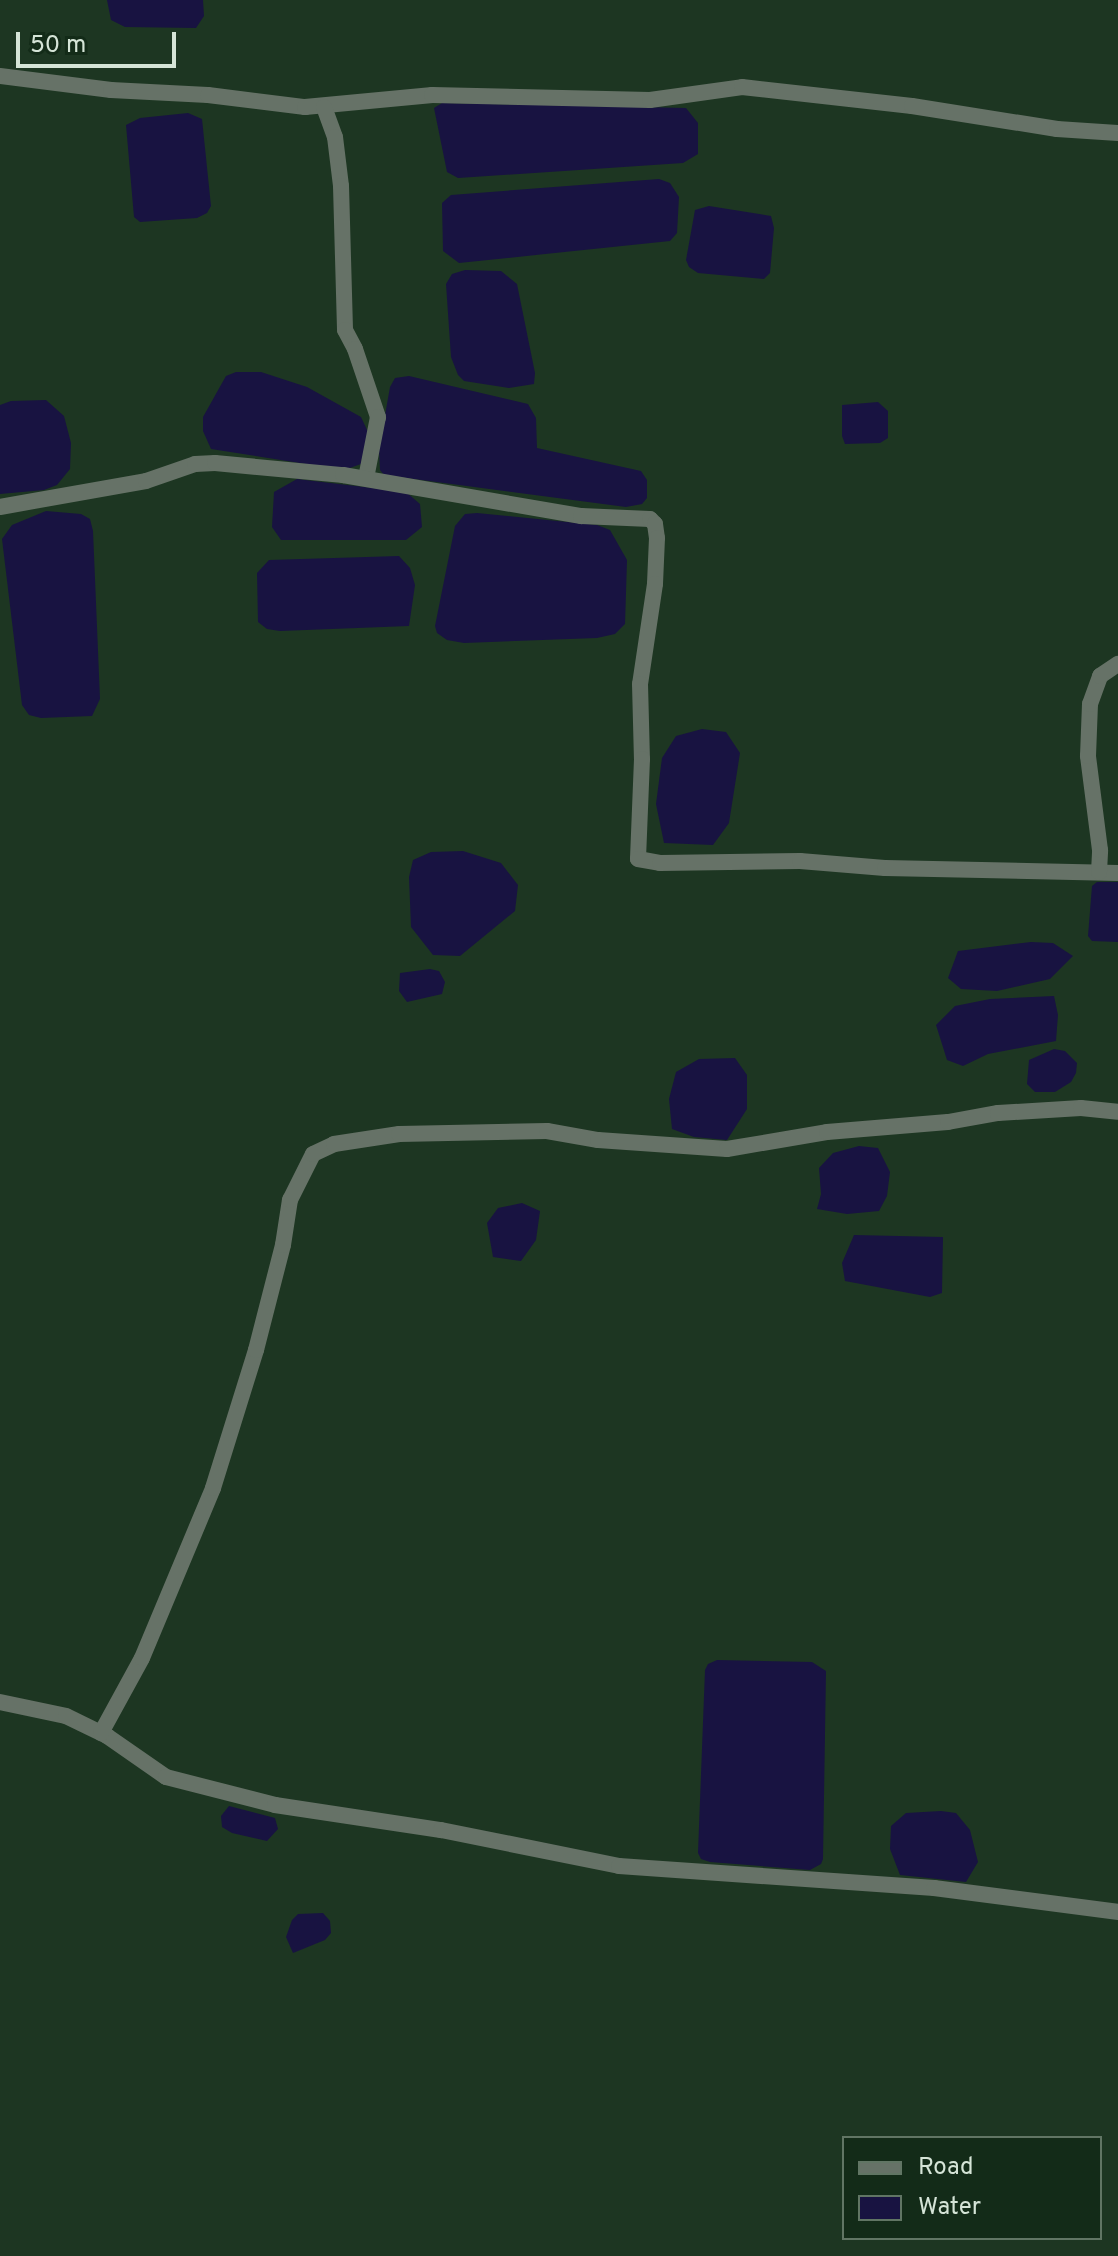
<!DOCTYPE html>
<html>
<head>
<meta charset="utf-8">
<style>
  body { margin:0 }
  #map { position:relative; width:1118px; height:2256px; overflow:hidden; background:#1d3622; font-family:Overpass,sans-serif }
  div>[style] { position:absolute }
  .water>* { inset:0; background:#181341 }
  .minor>* { height:16px; margin:-8px; padding:0 8px; transform-origin:8px; border-radius:8px; background:#667267 }
  span { translate:-50% -50%; white-space:nowrap; text-align:center; line-height:1.15; -webkit-text-stroke:6px #132b18; paint-order:stroke }
  .legend { position:absolute; left:842px; top:2136px; width:260px; height:104px; box-sizing:border-box; background:#132b18; border:2px solid #617564; margin:0; padding:10px 14px; list-style:none; font-size:24px; color:#d5e4d7 }
  .legend li { display:flex; align-items:center; gap:16px; height:40px }
  .legend b { width:40px; border:2px solid #617564 }
  .scale { position:absolute; left:16px; top:32px; width:160px; height:36px; box-sizing:border-box; border:4px solid #d5e4d7; border-top:0; padding-left:10px; font-size:24px; line-height:28px; white-space:nowrap; color:#d5e4d7; -webkit-text-stroke:6px #132b18; paint-order:stroke }
</style>
</head>
<body>
<div id="map">
  <div class="water">
    <div style="clip-path:polygon(107px 0,203px 0,204px 16px,196px 28px,125px 27px,111px 20px)"></div>
    <div style="clip-path:polygon(442px 103px,686px 108px,698px 123px,698px 154px,683px 163px,458px 178px,447px 172px,434px 108px)"></div>
    <div style="clip-path:polygon(188px 113px,202px 119px,211px 206px,207px 213px,197px 218px,140px 222px,134px 217px,126px 125px,140px 118px)"></div>
    <div style="clip-path:polygon(659px 179px,670px 183px,679px 197px,677px 233px,670px 241px,459px 263px,443px 251px,442px 203px,451px 195px)"></div>
    <div style="clip-path:polygon(709px 206px,771px 216px,774px 228px,770px 273px,764px 279px,698px 273px,689px 267px,686px 260px,695px 210px)"></div>
    <div style="clip-path:polygon(465px 270px,501px 271px,517px 284px,535px 373px,534px 384px,509px 388px,464px 381px,458px 375px,451px 357px,446px 284px,452px 274px)"></div>
    <div style="clip-path:polygon(236px 372px,261px 372px,307px 387px,361px 417px,368px 432px,361px 464px,344px 470px,211px 449px,203px 431px,203px 417px,226px 376px)"></div>
    <div style="clip-path:polygon(409px 376px,528px 404px,536px 418px,537px 448px,641px 471px,647px 480px,647px 498px,642px 504px,626px 507px,384px 475px,380px 470px,379px 449px,390px 387px,395px 378px)"></div>
    <div style="clip-path:polygon(46px 400px,64px 416px,71px 443px,70px 469px,57px 485px,44px 490px,0 494px,0 405px,11px 401px)"></div>
    <div style="clip-path:polygon(878px 402px,888px 411px,888px 438px,880px 443px,845px 444px,842px 436px,842px 405px)"></div>
    <div style="clip-path:polygon(297px 479px,406px 492px,420px 504px,422px 527px,406px 540px,281px 540px,272px 527px,274px 492px)"></div>
    <div style="clip-path:polygon(46px 511px,81px 514px,90px 519px,93px 531px,100px 699px,92px 716px,41px 718px,29px 715px,22px 705px,2px 539px,12px 525px)"></div>
    <div style="clip-path:polygon(477px 513px,597px 525px,610px 530px,627px 560px,625px 624px,615px 634px,597px 638px,464px 643px,447px 640px,437px 633px,435px 626px,455px 526px,465px 514px)"></div>
    <div style="clip-path:polygon(399px 556px,410px 568px,415px 585px,409px 626px,280px 631px,267px 629px,258px 622px,257px 573px,269px 560px)"></div>
    <div style="clip-path:polygon(702px 729px,726px 732px,740px 753px,729px 823px,713px 845px,664px 843px,656px 804px,662px 758px,676px 736px)"></div>
    <div style="clip-path:polygon(463px 851px,501px 863px,518px 885px,515px 911px,460px 956px,433px 955px,411px 927px,409px 877px,413px 860px,431px 852px)"></div>
    <div style="clip-path:polygon(1097px 882px,1118px 882px,1118px 942px,1092px 941px,1088px 936px,1092px 886px)"></div>
    <div style="clip-path:polygon(1031px 942px,1053px 943px,1073px 956px,1050px 979px,997px 991px,961px 989px,948px 978px,958px 951px)"></div>
    <div style="clip-path:polygon(430px 969px,439px 971px,445px 982px,442px 994px,407px 1002px,399px 991px,400px 973px)"></div>
    <div style="clip-path:polygon(1054px 996px,1058px 1015px,1056px 1041px,988px 1054px,963px 1066px,947px 1060px,936px 1025px,955px 1006px,990px 999px)"></div>
    <div style="clip-path:polygon(1054px 1049px,1065px 1051px,1077px 1063px,1076px 1073px,1071px 1082px,1055px 1092px,1035px 1092px,1027px 1084px,1029px 1060px)"></div>
    <div style="clip-path:polygon(735px 1058px,747px 1075px,747px 1109px,727px 1140px,694px 1137px,672px 1129px,669px 1099px,676px 1072px,699px 1059px)"></div>
    <div style="clip-path:polygon(859px 1146px,878px 1148px,890px 1172px,887px 1196px,879px 1211px,847px 1214px,817px 1209px,821px 1194px,819px 1168px,833px 1153px)"></div>
    <div style="clip-path:polygon(522px 1203px,540px 1211px,536px 1240px,521px 1261px,493px 1257px,487px 1223px,498px 1208px)"></div>
    <div style="clip-path:polygon(854px 1235px,943px 1237px,942px 1293px,930px 1297px,845px 1281px,842px 1263px)"></div>
    <div style="clip-path:polygon(717px 1660px,812px 1662px,826px 1671px,823px 1859px,821px 1864px,810px 1870px,710px 1862px,701px 1859px,698px 1853px,705px 1670px,708px 1664px)"></div>
    <div style="clip-path:polygon(229px 1806px,275px 1818px,278px 1829px,267px 1841px,232px 1833px,222px 1827px,221px 1816px)"></div>
    <div style="clip-path:polygon(941px 1811px,956px 1813px,970px 1830px,978px 1862px,966px 1882px,900px 1875px,890px 1849px,891px 1826px,906px 1813px)"></div>
    <div style="clip-path:polygon(323px 1913px,330px 1921px,331px 1933px,325px 1940px,293px 1953px,286px 1937px,292px 1920px,298px 1914px)"></div>
  </div>
  <div class="minor">
    <div style="left:0;top:76px;width:112px;rotate:7.2deg"></div>
    <div style="left:111px;top:90px;width:97px;rotate:3deg"></div>
    <div style="left:208px;top:95px;width:98px;rotate:7.1deg"></div>
    <div style="left:305px;top:107px;width:128px;rotate:-5.4deg"></div>
    <div style="left:432px;top:95px;width:218px;rotate:1.3deg"></div>
    <div style="left:650px;top:100px;width:93px;rotate:-8deg"></div>
    <div style="left:742px;top:87px;width:171px;rotate:6.4deg"></div>
    <div style="left:912px;top:106px;width:147px;rotate:9deg"></div>
    <div style="left:1057px;top:129px;width:61px;rotate:3.8deg"></div>
    <div style="left:324px;top:107px;width:32px;rotate:70deg"></div>
    <div style="left:335px;top:137px;width:49px;rotate:83deg"></div>
    <div style="left:341px;top:186px;width:144px;rotate:88.4deg"></div>
    <div style="left:345px;top:330px;width:21px;rotate:62deg"></div>
    <div style="left:355px;top:349px;width:72px;rotate:71.3deg"></div>
    <div style="left:378px;top:417px;width:62px;rotate:101.1deg"></div>
    <div style="left:0;top:507px;width:148px;rotate:-10.1deg"></div>
    <div style="left:146px;top:481px;width:52px;rotate:-19.1deg"></div>
    <div style="left:195px;top:464px;width:20px;rotate:-3deg"></div>
    <div style="left:215px;top:463px;width:129px;rotate:5.4deg"></div>
    <div style="left:343px;top:475px;width:242px;rotate:9.8deg"></div>
    <div style="left:581px;top:516px;width:69px;rotate:2.5deg"></div>
    <div style="left:650px;top:519px;width:7px;rotate:45deg"></div>
    <div style="left:655px;top:524px;width:14px;rotate:82deg"></div>
    <div style="left:657px;top:538px;width:46px;rotate:92.5deg"></div>
    <div style="left:655px;top:584px;width:101px;rotate:98.5deg"></div>
    <div style="left:640px;top:684px;width:75px;rotate:88.5deg"></div>
    <div style="left:642px;top:759px;width:100px;rotate:92.3deg"></div>
    <div style="left:638px;top:859px;width:22px;rotate:10deg"></div>
    <div style="left:660px;top:863px;width:140px;rotate:-0.8deg"></div>
    <div style="left:800px;top:861px;width:85px;rotate:4.7deg"></div>
    <div style="left:885px;top:868px;width:233px;rotate:1.2deg"></div>
    <div style="left:1099px;top:872px;width:22px;rotate:-87deg"></div>
    <div style="left:1100px;top:850px;width:95px;rotate:-97.3deg"></div>
    <div style="left:1088px;top:756px;width:52px;rotate:-87.8deg"></div>
    <div style="left:1090px;top:704px;width:30px;rotate:-70deg"></div>
    <div style="left:1100px;top:676px;width:22px;rotate:-34deg"></div>
    <div style="left:0;top:1702px;width:67px;rotate:12deg"></div>
    <div style="left:66px;top:1716px;width:46px;rotate:26deg"></div>
    <div style="left:107px;top:1736px;width:72px;rotate:34.8deg"></div>
    <div style="left:166px;top:1777px;width:113px;rotate:14.4deg"></div>
    <div style="left:275px;top:1805px;width:168px;rotate:8.6deg"></div>
    <div style="left:441px;top:1830px;width:182px;rotate:11.4deg"></div>
    <div style="left:619px;top:1866px;width:316px;rotate:4deg"></div>
    <div style="left:934px;top:1888px;width:186px;rotate:7.4deg"></div>
    <div style="left:101px;top:1733px;width:85px;rotate:-61.3deg"></div>
    <div style="left:142px;top:1658px;width:184px;rotate:-67.3deg"></div>
    <div style="left:213px;top:1488px;width:145px;rotate:-72.7deg"></div>
    <div style="left:256px;top:1350px;width:108px;rotate:-75.6deg"></div>
    <div style="left:283px;top:1245px;width:46px;rotate:-81.2deg"></div>
    <div style="left:290px;top:1200px;width:51px;rotate:-63.4deg"></div>
    <div style="left:313px;top:1154px;width:23px;rotate:-25deg"></div>
    <div style="left:334px;top:1144px;width:66px;rotate:-8.7deg"></div>
    <div style="left:399px;top:1134px;width:148px;rotate:-1.2deg"></div>
    <div style="left:547px;top:1131px;width:52px;rotate:10deg"></div>
    <div style="left:598px;top:1140px;width:129px;rotate:4deg"></div>
    <div style="left:727px;top:1149px;width:101px;rotate:-9.6deg"></div>
    <div style="left:827px;top:1132px;width:121px;rotate:-4.7deg"></div>
    <div style="left:948px;top:1122px;width:51px;rotate:-10.2deg"></div>
    <div style="left:998px;top:1113px;width:83px;rotate:-3.4deg"></div>
    <div style="left:1081px;top:1108px;width:37px;rotate:6deg"></div>
  </div>
  <ul class="legend">
  <li><b style="height:10px;background:#667267"></b>Road</li>
  <li><b style="height:22px;background:#181341"></b>Water</li>
  </ul>
  <div class="scale">50 m</div>
</div>
</body>
</html>
